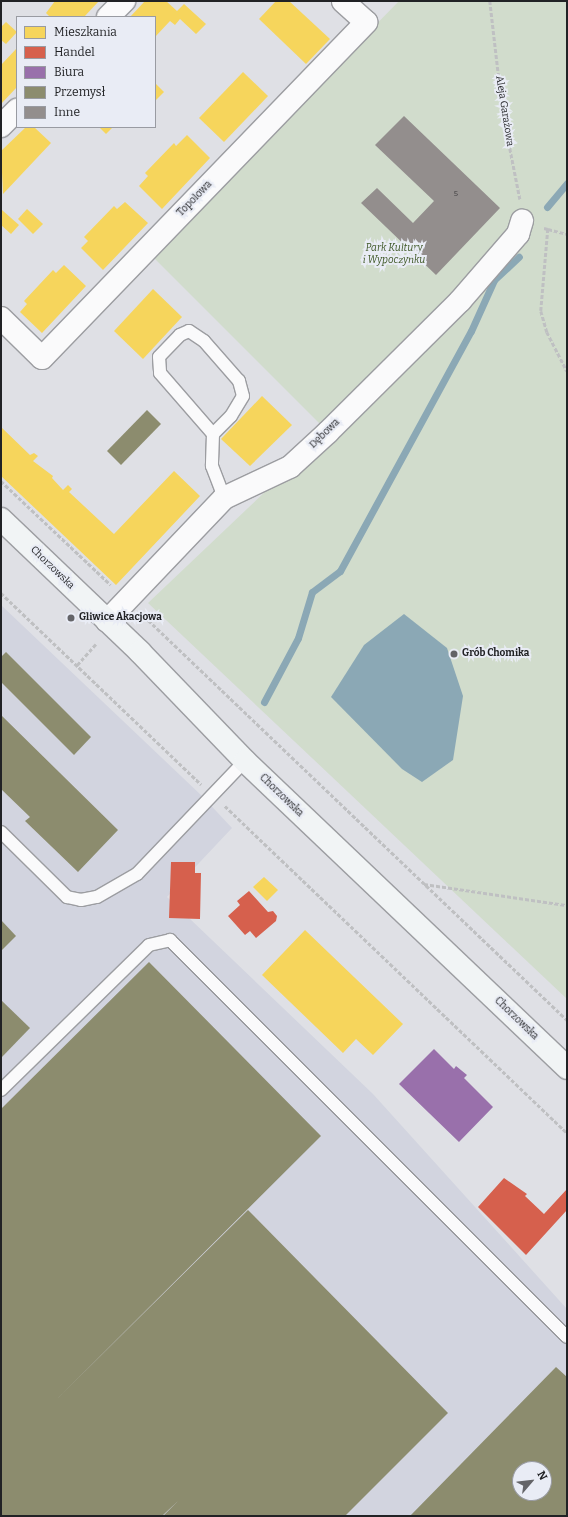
<!DOCTYPE html>
<html>
<head>
<meta charset="utf-8">
<style>
  body { margin:0 }
  #map { position:relative; width:568px; height:1517px; overflow:hidden; background:#dfe0e5; font-family:Bitter,serif }
  div>[style] { position:absolute }
  .built>* { inset:0; background:#d2d4df }
  .green>* { inset:0; background:#d1dccc }
  .water>* { inset:0; background:#8ba8b5 }
  .homes>* { inset:0; background:#f6d55c }
  .shops>* { inset:0; background:#d6604d }
  .offices>* { inset:0; background:#9970ab }
  .industry>* { inset:0; background:#8c8c6e }
  .stream>* { height:7px; margin:-3.5px; padding:0 3.5px; transform-origin:3.5px; border-radius:3.5px; background:#8ba8b5 }
  .building>* { inset:0; background:#938e8d }
  .path>* { height:2.5px; margin-top:-1.25px; transform-origin:0; background:repeating-linear-gradient(90deg,#bfc0c2 0 4px,transparent 0 6px) }
  .roads { filter:drop-shadow(1px 0 #9c9da1) drop-shadow(-1px 0 #9c9da1) drop-shadow(0 1px #9c9da1) drop-shadow(0 -1px #9c9da1) }
  .service>* { height:12px; margin:-6px; padding:0 6px; transform-origin:6px; border-radius:6px; background:#fafafb }
  .minor>* { height:22px; margin:-11px; padding:0 11px; transform-origin:11px; border-radius:11px; background:#fafafb }
  .secondary>* { height:22px; margin:-11px; padding:0 11px; transform-origin:11px; border-radius:11px; background:#f1f4f5 }
  .dots>* { width:11px; height:11px; translate:-50% -50%; box-sizing:border-box; border:2px solid #e9ecf5; border-radius:50% }
  span { translate:-50% -50%; white-space:nowrap; text-align:center; line-height:1.15; -webkit-text-stroke:4px #e9ecf5; paint-order:stroke }
  .number-label { font-size:8px; color:#3e3d3f }
  .number-label span { -webkit-text-stroke-width:0 }
  .street-label { font-size:10px; color:#212225 }
  .park-label { font-size:10px; color:#3c5624; font-style:italic }
  .poi-label { font-size:10px; color:#212225; font-weight:700 }
  .left { translate:0 -50%; text-align:left }
  .frame { position:absolute; inset:0; border:2px solid #212225; pointer-events:none }
  .legend { position:absolute; left:16px; top:16px; width:140px; height:112px; box-sizing:border-box; background:#e9ecf5; border:1px solid #999ba2; margin:0; padding:5px 7px; list-style:none; font-size:12px; color:#212225 }
  .legend li { display:flex; align-items:center; gap:8px; height:20px }
  .legend b { width:20px; border:1px solid #999ba2 }
  .north { position:absolute; left:512px; top:1461px; width:40px; height:40px; box-sizing:border-box; background:#e9ecf5; border:1px solid #999ba2; border-radius:50%; rotate:62deg; font-size:11px; font-weight:700; line-height:16px; text-align:center; color:#212225 }
  .north::after { content:''; display:block; margin:auto; width:14px; height:18px; background:#646468; clip-path:polygon(50% 0,100% 100%,50% 72%,0 100%) }
</style>
</head>
<body>
<div id="map">
  <div class="built">
    <div style="clip-path:polygon(evenodd,1px 605px,202px 796px,232px 828px,167px 897px,373px 1094px,567px 1309px,567px 1516px,1px 1516px,1px 605px,520px 1469px,544px 1469px,544px 1493px,520px 1493px,520px 1469px)"></div>
  </div>
  <div class="green">
    <div style="clip-path:polygon(399px 1px,567px 1px,567px 999px,148px 603px,328px 432px,151px 255px)"></div>
  </div>
  <div class="water">
    <div style="clip-path:polygon(404px 614px,447px 648px,463px 696px,453px 760px,422px 782px,402px 769px,331px 697px,364px 645px)"></div>
  </div>
  <div class="homes">
    <div style="clip-path:polygon(55px 1px,99px 1px,84px 17px,50px 17px,46px 13px)"></div>
    <div style="clip-path:polygon(145px 1px,166px 1px,177px 11px,184px 4px,206px 24px,196px 34px,180px 19px,175px 25px,170px 21px,155px 37px,155px 17px,130px 17px)"></div>
    <div style="clip-path:polygon(276px 1px,289px 1px,330px 39px,306px 64px,259px 19px)"></div>
    <div style="clip-path:polygon(6px 22px,17px 32px,6px 44px,1px 40px,1px 27px)"></div>
    <div style="clip-path:polygon(17px 48px,17px 87px,1px 104px,1px 65px)"></div>
    <div style="clip-path:polygon(243px 72px,268px 96px,224px 142px,199px 118px)"></div>
    <div style="clip-path:polygon(155px 83px,164px 92px,155px 101px)"></div>
    <div style="clip-path:polygon(26px 127px,34px 127px,51px 143px,3px 194px,1px 151px)"></div>
    <div style="clip-path:polygon(99px 127px,113px 127px,106px 134px)"></div>
    <div style="clip-path:polygon(187px 135px,210px 158px,162px 209px,139px 186px,148px 176px,145px 173px,174px 143px,176px 146px)"></div>
    <div style="clip-path:polygon(125px 202px,148px 223px,103px 270px,81px 248px,88px 241px,84px 237px,114px 206px,117px 209px)"></div>
    <div style="clip-path:polygon(27px 209px,43px 224px,33px 234px,18px 219px)"></div>
    <div style="clip-path:polygon(2px 210px,19px 225px,11px 234px,1px 225px)"></div>
    <div style="clip-path:polygon(64px 265px,86px 286px,42px 333px,20px 312px,27px 304px,24px 301px,53px 270px,56px 273px)"></div>
    <div style="clip-path:polygon(153px 289px,182px 317px,143px 359px,114px 331px)"></div>
    <div style="clip-path:polygon(262px 396px,292px 425px,250px 466px,221px 439px)"></div>
    <div style="clip-path:polygon(1px 427px,30px 455px,34px 453px,38px 456px,33px 461px,53px 476px,52px 478px,63px 490px,68px 485px,72px 489px,69px 492px,114px 534px,174px 471px,200px 496px,116px 585px,1px 476px)"></div>
    <div style="clip-path:polygon(264px 877px,278px 890px,267px 901px,253px 887px)"></div>
    <div style="clip-path:polygon(305px 930px,403px 1024px,373px 1055px,356px 1039px,343px 1053px,262px 975px)"></div>
  </div>
  <div class="shops">
    <div style="clip-path:polygon(171px 862px,195px 862px,195px 873px,201px 873px,200px 919px,169px 918px)"></div>
    <div style="clip-path:polygon(249px 891px,268px 912px,273px 911px,277px 916px,276px 921px,256px 938px,250px 931px,245px 935px,228px 916px,240px 905px,237px 901px)"></div>
    <div style="clip-path:polygon(504px 1178px,527px 1194px,525px 1196px,544px 1214px,567px 1189px,567px 1210px,526px 1255px,478px 1207px)"></div>
  </div>
  <div class="offices">
    <div style="clip-path:polygon(434px 1049px,454px 1069px,456px 1066px,467px 1075px,464px 1078px,493px 1107px,459px 1142px,399px 1084px)"></div>
  </div>
  <div class="industry">
    <div style="clip-path:polygon(147px 410px,161px 424px,121px 465px,107px 451px)"></div>
    <div style="clip-path:polygon(6px 652px,91px 737px,74px 755px,1px 682px,1px 657px)"></div>
    <div style="clip-path:polygon(1px 715px,118px 830px,78px 872px,25px 821px,30px 817px,1px 789px)"></div>
    <div style="clip-path:polygon(1px 920px,16px 936px,1px 951px)"></div>
    <div style="clip-path:polygon(149px 962px,321px 1136px,58px 1398px,248px 1210px,448px 1413px,345px 1516px,163px 1516px,178px 1501px,162px 1516px,1px 1516px,1px 1109px)"></div>
    <div style="clip-path:polygon(1px 1000px,30px 1028px,1px 1058px)"></div>
    <div style="clip-path:polygon(evenodd,556px 1367px,567px 1377px,567px 1516px,410px 1516px,556px 1367px,520px 1469px,544px 1469px,544px 1493px,520px 1493px,520px 1469px)"></div>
  </div>
  <div class="stream">
    <div style="left:547px;top:207px;width:31px;rotate:-50deg"></div>
    <div style="left:264px;top:702px;width:72px;rotate:-62deg"></div>
    <div style="left:298px;top:638px;width:48px;rotate:-73.1deg"></div>
    <div style="left:312px;top:592px;width:35px;rotate:-37deg"></div>
    <div style="left:340px;top:571px;width:273px;rotate:-61.4deg"></div>
    <div style="left:471px;top:331px;width:56px;rotate:-65.7deg"></div>
    <div style="left:494px;top:280px;width:34px;rotate:-43deg"></div>
  </div>
  <div class="building">
    <div style="clip-path:polygon(404px 116px,500px 208px,436px 275px,361px 203px,377px 188px,413px 223px,434px 201px,375px 145px)"></div>
  </div>
  <div class="path">
    <div style="left:490px;top:1px;width:113px;rotate:83.4deg"></div>
    <div style="left:503px;top:113px;width:88px;rotate:78.8deg"></div>
    <div style="left:544px;top:228px;width:4px;rotate:14deg"></div>
    <div style="left:548px;top:229px;width:82px;rotate:94.9deg"></div>
    <div style="left:541px;top:311px;width:22px;rotate:74deg"></div>
    <div style="left:547px;top:332px;width:44px;rotate:62.9deg"></div>
    <div style="left:548px;top:229px;width:20px;rotate:15deg"></div>
    <div style="left:1px;top:481px;width:151px;rotate:43.4deg"></div>
    <div style="left:1px;top:593px;width:277px;rotate:43.7deg"></div>
    <div style="left:144px;top:616px;width:585px;rotate:43.68deg"></div>
    <div style="left:77px;top:665px;width:28px;rotate:-48deg"></div>
    <div style="left:225px;top:806px;width:473px;rotate:43.7deg"></div>
    <div style="left:424px;top:884px;width:145px;rotate:8.4deg"></div>
  </div>
  <div class="roads">
    <div class="service">
      <div style="left:213px;top:434px;width:25px;rotate:-45deg"></div>
      <div style="left:231px;top:416px;width:23px;rotate:-59deg"></div>
      <div style="left:243px;top:396px;width:16px;rotate:-105deg"></div>
      <div style="left:239px;top:381px;width:53px;rotate:-131.2deg"></div>
      <div style="left:204px;top:341px;width:18px;rotate:-146deg"></div>
      <div style="left:189px;top:331px;width:10px;rotate:156deg"></div>
      <div style="left:180px;top:335px;width:30px;rotate:134deg"></div>
      <div style="left:159px;top:357px;width:16px;rotate:86deg"></div>
      <div style="left:160px;top:373px;width:81px;rotate:49deg"></div>
      <div style="left:213px;top:434px;width:32px;rotate:92deg"></div>
      <div style="left:212px;top:466px;width:34px;rotate:69deg"></div>
      <div style="left:1px;top:832px;width:93px;rotate:44.6deg"></div>
      <div style="left:67px;top:897px;width:14px;rotate:12deg"></div>
      <div style="left:81px;top:900px;width:16px;rotate:-11deg"></div>
      <div style="left:97px;top:897px;width:46px;rotate:-29.9deg"></div>
      <div style="left:137px;top:874px;width:156px;rotate:-46.3deg"></div>
      <div style="left:1px;top:1090px;width:207px;rotate:-44.4deg"></div>
      <div style="left:149px;top:945px;width:22px;rotate:-13deg"></div>
      <div style="left:170px;top:940px;width:561px;rotate:45deg"></div>
    </div>
    <div class="minor">
      <div style="left:108px;top:17px;width:23px;rotate:-45deg"></div>
      <div style="left:1px;top:126px;width:23px;rotate:-45deg"></div>
      <div style="left:1px;top:318px;width:57px;rotate:44.3deg"></div>
      <div style="left:42px;top:358px;width:467px;rotate:-46deg"></div>
      <div style="left:366px;top:22px;width:31px;rotate:-138deg"></div>
      <div style="left:107px;top:621px;width:170px;rotate:-46.4deg"></div>
      <div style="left:224px;top:498px;width:73px;rotate:-25.2deg"></div>
      <div style="left:290px;top:467px;width:52px;rotate:-42.6deg"></div>
      <div style="left:328px;top:432px;width:186px;rotate:-44.8deg"></div>
      <div style="left:460px;top:301px;width:89px;rotate:-49.1deg"></div>
      <div style="left:518px;top:234px;width:14px;rotate:-73deg"></div>
    </div>
    <div class="secondary">
      <div style="left:1px;top:519px;width:192px;rotate:43.7deg"></div>
      <div style="left:140px;top:652px;width:151px;rotate:46.1deg"></div>
      <div style="left:245px;top:761px;width:445px;rotate:43.6deg"></div>
    </div>
  </div>
  <div class="dots">
    <div style="left:71px;top:618px;background:#646468"></div>
    <div style="left:454px;top:654px;background:#646468"></div>
  </div>
  <div class="number-label">
    <span style="left:456px;top:194px">5</span>
  </div>
  <div class="street-label">
    <span style="left:504px;top:111px;rotate:81deg">Aleja Garażowa</span>
    <span style="left:195px;top:199px;rotate:-46deg">Topolowa</span>
    <span style="left:325px;top:434px;rotate:-44deg">Dębowa</span>
    <span style="left:52px;top:568px;rotate:44deg">Chorzowska</span>
    <span style="left:281px;top:796px;rotate:44deg">Chorzowska</span>
    <span style="left:516px;top:1019px;rotate:44deg">Chorzowska</span>
  </div>
  <div class="park-label">
    <span style="left:394px;top:254px">Park Kultury<br>i Wypoczynku</span>
  </div>
  <div class="poi-label">
    <span class="left" style="left:79px;top:618px">Gliwice Akacjowa</span>
    <span class="left" style="left:462px;top:654px">Grób Chomika</span>
  </div>
  <div class="frame"></div>
  <ul class="legend">
  <li><b style="height:11px;background:#f6d55c"></b>Mieszkania</li>
  <li><b style="height:11px;background:#d6604d"></b>Handel</li>
  <li><b style="height:11px;background:#9970ab"></b>Biura</li>
  <li><b style="height:11px;background:#8c8c6e"></b>Przemysł</li>
  <li><b style="height:11px;background:#938e8d"></b>Inne</li>
  </ul>
  <div class="north">N</div>
</div>
</body>
</html>
